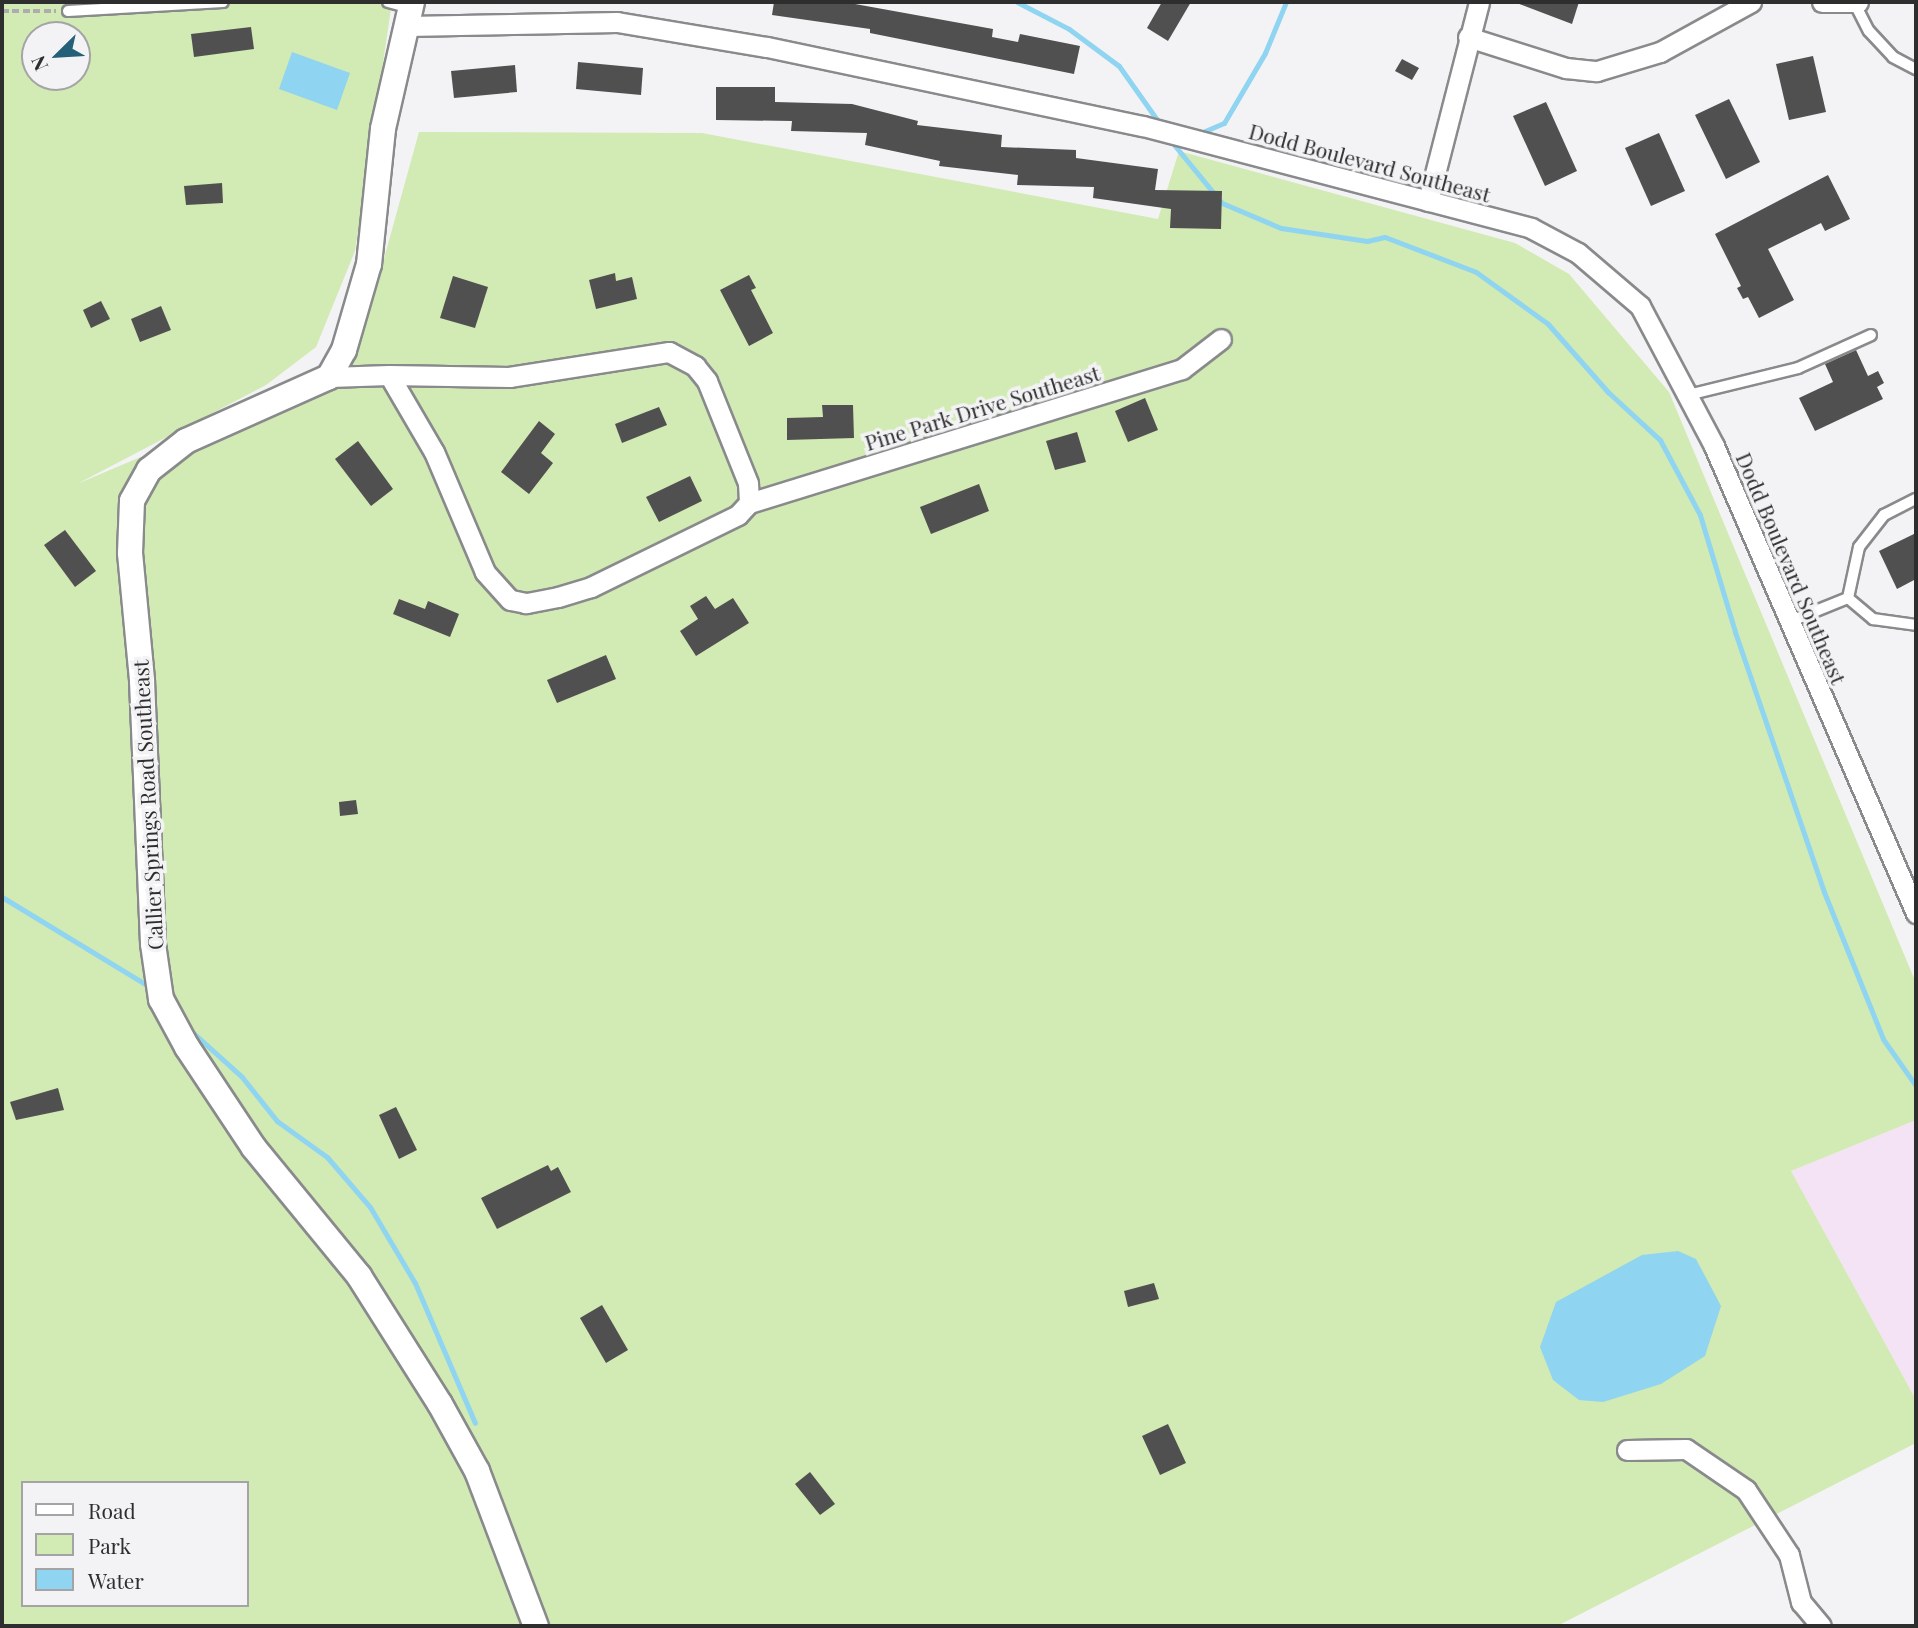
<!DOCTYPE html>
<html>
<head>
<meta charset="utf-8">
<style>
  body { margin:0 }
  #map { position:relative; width:1918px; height:1628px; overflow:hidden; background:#f3f3f5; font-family:"Playfair Display",serif }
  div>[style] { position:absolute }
  .commercial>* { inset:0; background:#f4e3f5 }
  .green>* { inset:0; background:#d2eab3 }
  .water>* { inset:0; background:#8fd4f0 }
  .stream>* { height:5px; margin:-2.5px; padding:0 2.5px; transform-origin:2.5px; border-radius:2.5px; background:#8fd4f0 }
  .building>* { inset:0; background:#515051 }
  .path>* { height:3.5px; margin-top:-1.75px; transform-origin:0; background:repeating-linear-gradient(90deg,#adadae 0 7px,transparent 0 10.5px) }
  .roads { filter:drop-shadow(2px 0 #898a8c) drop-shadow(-2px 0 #898a8c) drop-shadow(0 2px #898a8c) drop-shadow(0 -2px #898a8c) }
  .service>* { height:10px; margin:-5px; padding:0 5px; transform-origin:5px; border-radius:5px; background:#fff }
  .minor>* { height:19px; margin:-9.5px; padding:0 9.5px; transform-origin:9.5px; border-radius:9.5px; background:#fff }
  .tertiary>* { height:24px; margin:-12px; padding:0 12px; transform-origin:12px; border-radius:12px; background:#fff }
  span { translate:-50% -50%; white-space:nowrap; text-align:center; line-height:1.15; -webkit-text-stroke:7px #f3f3f5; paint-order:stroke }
  .street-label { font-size:21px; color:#2e2e2f }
  .frame { position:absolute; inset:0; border:4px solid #2e2e2f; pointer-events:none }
  .legend { position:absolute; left:21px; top:1481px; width:228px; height:126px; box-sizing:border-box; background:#f3f3f5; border:2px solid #a4a4a6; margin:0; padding:9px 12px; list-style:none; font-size:21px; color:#2e2e2f }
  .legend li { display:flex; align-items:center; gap:14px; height:35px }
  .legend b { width:35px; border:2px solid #a4a4a6 }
  .north { position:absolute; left:21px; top:21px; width:70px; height:70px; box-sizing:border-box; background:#f3f3f5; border:2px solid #a4a4a6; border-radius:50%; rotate:246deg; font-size:19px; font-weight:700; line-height:28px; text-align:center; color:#2e2e2f }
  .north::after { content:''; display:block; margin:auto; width:24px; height:32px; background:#246078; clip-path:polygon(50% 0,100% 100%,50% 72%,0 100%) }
</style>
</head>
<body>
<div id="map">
  <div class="commercial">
    <div style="clip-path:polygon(1916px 1120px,1916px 1400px,1791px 1171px)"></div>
  </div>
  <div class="green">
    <div style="clip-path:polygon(evenodd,2px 2px,392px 2px,355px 251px,316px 347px,266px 385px,77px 484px,329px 377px,380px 273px,419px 132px,702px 133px,1158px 219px,1179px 151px,1515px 243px,1569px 274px,1669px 392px,1916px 983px,1916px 1120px,1791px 1171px,1916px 1400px,1916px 1443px,1557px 1626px,2px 1626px,2px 2px,35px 35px,77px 35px,77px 77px,35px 77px,35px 35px,2px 2px,23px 1483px,247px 1483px,247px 1605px,23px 1605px,23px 1483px)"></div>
  </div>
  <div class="water">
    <div style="clip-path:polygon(292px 52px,350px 73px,337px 110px,279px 89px)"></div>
    <div style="clip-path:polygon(1678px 1251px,1696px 1259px,1721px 1306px,1705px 1356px,1661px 1384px,1603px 1402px,1579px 1400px,1553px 1380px,1540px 1347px,1556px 1302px,1642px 1255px)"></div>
  </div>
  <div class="stream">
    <div style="left:1017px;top:2px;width:59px;rotate:27.4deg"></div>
    <div style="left:1069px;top:29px;width:62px;rotate:36.5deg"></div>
    <div style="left:1119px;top:66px;width:71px;rotate:54.7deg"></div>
    <div style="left:1198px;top:134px;width:28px;rotate:-23deg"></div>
    <div style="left:1224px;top:123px;width:81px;rotate:-59.6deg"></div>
    <div style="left:1265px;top:53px;width:55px;rotate:-67.6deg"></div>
    <div style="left:1171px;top:141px;width:80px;rotate:50.6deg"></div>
    <div style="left:1222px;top:203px;width:64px;rotate:23deg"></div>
    <div style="left:1281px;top:228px;width:87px;rotate:8.6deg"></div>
    <div style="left:1367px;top:241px;width:18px;rotate:-13deg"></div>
    <div style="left:1385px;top:237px;width:97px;rotate:21deg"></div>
    <div style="left:1476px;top:272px;width:89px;rotate:35.8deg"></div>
    <div style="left:1548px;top:324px;width:91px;rotate:48.6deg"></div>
    <div style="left:1608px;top:392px;width:71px;rotate:42.7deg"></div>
    <div style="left:1660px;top:440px;width:85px;rotate:61.9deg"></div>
    <div style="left:1700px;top:515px;width:122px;rotate:73.3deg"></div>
    <div style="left:1735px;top:632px;width:275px;rotate:71.1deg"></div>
    <div style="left:1824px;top:892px;width:158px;rotate:68.1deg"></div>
    <div style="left:1883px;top:1039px;width:57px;rotate:54.9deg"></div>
    <div style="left:2px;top:897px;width:173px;rotate:31.3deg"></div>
    <div style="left:190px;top:1030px;width:70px;rotate:42.1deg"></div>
    <div style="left:242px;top:1077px;width:56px;rotate:51.5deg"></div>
    <div style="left:277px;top:1121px;width:62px;rotate:35.8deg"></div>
    <div style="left:327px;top:1157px;width:66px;rotate:49.3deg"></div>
    <div style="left:370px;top:1207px;width:88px;rotate:59.4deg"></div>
    <div style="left:415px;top:1283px;width:152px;rotate:66.8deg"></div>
  </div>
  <div class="building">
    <div style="clip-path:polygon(774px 2px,844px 2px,993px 29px,992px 37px,1018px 42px,1020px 34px,1080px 46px,1074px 74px,870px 33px,870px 29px,772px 15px)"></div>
    <div style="clip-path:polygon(1162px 2px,1191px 2px,1168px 41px,1147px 28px)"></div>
    <div style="clip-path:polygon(1514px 2px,1579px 2px,1572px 24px)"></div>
    <div style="clip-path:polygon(251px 27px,254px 49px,194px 57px,191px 34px)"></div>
    <div style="clip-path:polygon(1813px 56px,1826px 112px,1789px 120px,1776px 64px)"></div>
    <div style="clip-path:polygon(1402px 59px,1419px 68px,1412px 80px,1395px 71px)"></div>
    <div style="clip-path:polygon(578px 62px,643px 68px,641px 95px,576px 89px)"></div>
    <div style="clip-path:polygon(515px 65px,517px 92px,454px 98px,451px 71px)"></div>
    <div style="clip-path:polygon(716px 87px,775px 87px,775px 102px,852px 104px,918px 121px,917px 125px,1002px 135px,1001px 147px,1076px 150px,1076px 158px,1158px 169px,1155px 190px,1222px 191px,1221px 229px,1170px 228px,1171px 209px,1093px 198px,1094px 187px,1017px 185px,1018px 175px,939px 166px,940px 161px,865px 145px,867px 133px,791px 131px,792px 121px,716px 120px)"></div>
    <div style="clip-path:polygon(1729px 99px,1760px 162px,1726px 179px,1695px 115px)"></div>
    <div style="clip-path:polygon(1546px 102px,1577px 171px,1545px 186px,1513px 116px)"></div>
    <div style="clip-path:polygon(1659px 133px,1685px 191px,1651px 206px,1625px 148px)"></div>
    <div style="clip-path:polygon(1828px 175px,1850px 219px,1825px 231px,1821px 223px,1768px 249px,1794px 300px,1759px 318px,1748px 297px,1743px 299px,1737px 288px,1741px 286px,1715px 234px)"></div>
    <div style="clip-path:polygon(222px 183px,223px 203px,186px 205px,184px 186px)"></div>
    <div style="clip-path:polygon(615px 273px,616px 281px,632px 277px,637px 299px,596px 309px,589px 280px)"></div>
    <div style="clip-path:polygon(749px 275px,756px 288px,751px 290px,773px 333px,749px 346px,720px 290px)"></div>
    <div style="clip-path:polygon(453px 276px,488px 287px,475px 328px,440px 318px)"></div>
    <div style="clip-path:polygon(101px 301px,110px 319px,91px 328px,83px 310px)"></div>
    <div style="clip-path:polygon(161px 306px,171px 330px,140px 342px,131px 319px)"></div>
    <div style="clip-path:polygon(1856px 350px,1868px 376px,1878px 371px,1884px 383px,1877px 387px,1883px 399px,1815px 431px,1799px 398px,1833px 382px,1825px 364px)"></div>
    <div style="clip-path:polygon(1145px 398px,1158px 430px,1128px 442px,1115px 411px)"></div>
    <div style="clip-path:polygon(822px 405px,853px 405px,854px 438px,787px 440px,787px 418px,823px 417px)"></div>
    <div style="clip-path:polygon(659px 407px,667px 425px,622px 443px,615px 424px)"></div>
    <div style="clip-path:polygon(539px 421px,555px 434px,541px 453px,553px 463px,529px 494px,501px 472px)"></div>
    <div style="clip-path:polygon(1077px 432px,1086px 462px,1055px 470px,1046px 441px)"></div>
    <div style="clip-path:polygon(358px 441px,393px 489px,371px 506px,335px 459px)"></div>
    <div style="clip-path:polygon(690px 476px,702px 501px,659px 522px,646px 497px)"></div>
    <div style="clip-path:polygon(979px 484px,989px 511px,931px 534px,920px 507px)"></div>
    <div style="clip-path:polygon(65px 530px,96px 571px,75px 587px,44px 545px)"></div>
    <div style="clip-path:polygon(1916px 533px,1916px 579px,1897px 589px,1879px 551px)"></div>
    <div style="clip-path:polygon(706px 596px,715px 609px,733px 598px,749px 623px,696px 656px,680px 631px,698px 619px,690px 606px)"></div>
    <div style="clip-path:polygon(399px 599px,425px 609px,428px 601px,459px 614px,450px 637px,393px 614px)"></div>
    <div style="clip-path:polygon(606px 655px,616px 679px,557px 703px,547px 680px)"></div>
    <div style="clip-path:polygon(356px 800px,358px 814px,340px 816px,339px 802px)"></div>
    <div style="clip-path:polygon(58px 1088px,64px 1110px,16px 1120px,10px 1102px)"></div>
    <div style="clip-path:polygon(396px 1107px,417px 1150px,399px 1159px,379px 1115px)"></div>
    <div style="clip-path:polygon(548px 1165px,551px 1171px,558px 1167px,571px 1192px,497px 1229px,481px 1198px)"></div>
    <div style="clip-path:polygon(1154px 1283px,1159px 1299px,1128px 1307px,1124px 1291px)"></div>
    <div style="clip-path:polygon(602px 1305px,628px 1350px,606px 1363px,580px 1318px)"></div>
    <div style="clip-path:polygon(1168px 1424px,1186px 1463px,1160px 1475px,1142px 1436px)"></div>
    <div style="clip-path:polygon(810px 1472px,835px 1504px,820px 1515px,795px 1484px)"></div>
  </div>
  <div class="path">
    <div style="left:2px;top:11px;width:54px"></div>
  </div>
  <div class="roads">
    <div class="service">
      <div style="left:388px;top:2px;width:24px;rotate:15deg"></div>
      <div style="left:1855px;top:4px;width:30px;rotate:63deg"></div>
      <div style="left:1869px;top:31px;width:35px;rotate:47deg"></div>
      <div style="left:1893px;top:57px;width:26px;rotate:28deg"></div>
      <div style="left:68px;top:11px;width:155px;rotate:-3.3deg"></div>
      <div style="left:1688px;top:395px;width:113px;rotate:-13.8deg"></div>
      <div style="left:1798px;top:368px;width:80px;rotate:-24.3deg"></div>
      <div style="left:1848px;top:598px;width:33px;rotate:40deg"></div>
      <div style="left:1873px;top:619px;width:43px;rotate:7.9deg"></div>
      <div style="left:1791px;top:621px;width:61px;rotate:-22deg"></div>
      <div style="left:1848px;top:598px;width:52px;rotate:-77.8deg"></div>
      <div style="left:1859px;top:547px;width:41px;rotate:-52deg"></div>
      <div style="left:1884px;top:515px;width:36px;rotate:-27deg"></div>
    </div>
    <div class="minor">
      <div style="left:1822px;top:2px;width:36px"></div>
      <div style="left:407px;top:26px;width:210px;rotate:-1.1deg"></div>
      <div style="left:617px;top:22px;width:152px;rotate:9.5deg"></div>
      <div style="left:767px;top:47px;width:384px;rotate:11.9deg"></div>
      <div style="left:1143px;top:126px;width:401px;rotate:14.7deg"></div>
      <div style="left:1531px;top:228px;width:53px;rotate:28deg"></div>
      <div style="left:1578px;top:253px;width:82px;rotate:40.5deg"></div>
      <div style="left:1640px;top:306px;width:158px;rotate:62.1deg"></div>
      <div style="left:1714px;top:446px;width:509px;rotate:66.61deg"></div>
      <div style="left:1468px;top:37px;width:103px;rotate:17.6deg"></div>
      <div style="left:1566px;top:68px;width:31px;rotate:6deg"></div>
      <div style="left:1597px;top:71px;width:66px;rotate:-16.8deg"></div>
      <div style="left:1660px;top:52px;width:104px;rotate:-28.8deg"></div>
      <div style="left:1428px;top:201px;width:205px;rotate:-75.6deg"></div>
      <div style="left:329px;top:377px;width:60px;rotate:-1.9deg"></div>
      <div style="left:389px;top:375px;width:120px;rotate:1deg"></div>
      <div style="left:509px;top:377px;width:162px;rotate:-8.9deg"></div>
      <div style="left:669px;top:352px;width:30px;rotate:28deg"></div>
      <div style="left:695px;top:366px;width:19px;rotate:51deg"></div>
      <div style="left:707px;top:381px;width:110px;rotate:68.1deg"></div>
      <div style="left:748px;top:483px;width:20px;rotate:87deg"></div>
      <div style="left:749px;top:503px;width:16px;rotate:133deg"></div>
      <div style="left:738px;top:515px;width:164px;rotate:153.9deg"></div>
      <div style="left:591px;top:587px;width:34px;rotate:163deg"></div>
      <div style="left:558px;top:597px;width:33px;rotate:169deg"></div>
      <div style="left:526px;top:603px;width:16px;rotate:-169deg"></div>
      <div style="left:510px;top:600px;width:38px;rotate:-132deg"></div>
      <div style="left:485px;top:572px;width:130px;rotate:-113deg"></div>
      <div style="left:434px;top:452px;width:89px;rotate:-120.3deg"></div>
      <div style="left:749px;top:503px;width:453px;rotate:-17.2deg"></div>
      <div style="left:1182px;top:369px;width:49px;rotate:-37.6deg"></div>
      <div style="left:1627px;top:1450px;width:59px;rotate:-1deg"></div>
      <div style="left:1686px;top:1449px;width:73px;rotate:34.3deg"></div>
      <div style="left:1746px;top:1490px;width:78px;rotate:56.5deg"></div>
      <div style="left:1789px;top:1555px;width:49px;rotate:75.7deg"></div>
      <div style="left:1801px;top:1602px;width:31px;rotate:50deg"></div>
    </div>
    <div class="tertiary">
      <div style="left:412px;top:2px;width:130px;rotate:102.9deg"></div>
      <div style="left:383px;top:129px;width:136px;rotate:95.9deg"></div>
      <div style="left:369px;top:264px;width:90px;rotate:106.2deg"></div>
      <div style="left:344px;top:350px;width:31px;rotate:119deg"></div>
      <div style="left:329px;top:377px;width:157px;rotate:155.9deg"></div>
      <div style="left:186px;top:441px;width:47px;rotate:141.9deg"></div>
      <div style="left:149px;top:470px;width:35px;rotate:119deg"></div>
      <div style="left:132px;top:501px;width:52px;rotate:92.2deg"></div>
      <div style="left:130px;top:553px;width:129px;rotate:84.6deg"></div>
      <div style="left:142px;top:681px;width:263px;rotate:87.6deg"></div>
      <div style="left:153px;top:944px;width:56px;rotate:81.7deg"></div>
      <div style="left:161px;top:999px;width:55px;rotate:61.6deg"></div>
      <div style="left:187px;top:1047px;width:121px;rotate:56.4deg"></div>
      <div style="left:254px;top:1148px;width:166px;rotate:50.6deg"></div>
      <div style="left:359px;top:1276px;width:151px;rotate:57.7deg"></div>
      <div style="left:440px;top:1404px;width:77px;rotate:61.1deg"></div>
      <div style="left:477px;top:1471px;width:166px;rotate:69.2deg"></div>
    </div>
  </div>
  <div class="street-label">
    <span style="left:1370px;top:162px;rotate:15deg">Dodd Boulevard Southeast</span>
    <span style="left:982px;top:407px;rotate:-17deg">Pine Park Drive Southeast</span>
    <span style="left:1792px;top:568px;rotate:67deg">Dodd Boulevard Southeast</span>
    <span style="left:147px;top:805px;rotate:-93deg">Callier Springs Road Southeast</span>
  </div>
  <div class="frame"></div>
  <ul class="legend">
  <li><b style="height:9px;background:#fff"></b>Road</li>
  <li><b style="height:19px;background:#d2eab3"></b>Park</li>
  <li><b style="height:19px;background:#8fd4f0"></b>Water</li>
  </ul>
  <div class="north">N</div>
</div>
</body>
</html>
